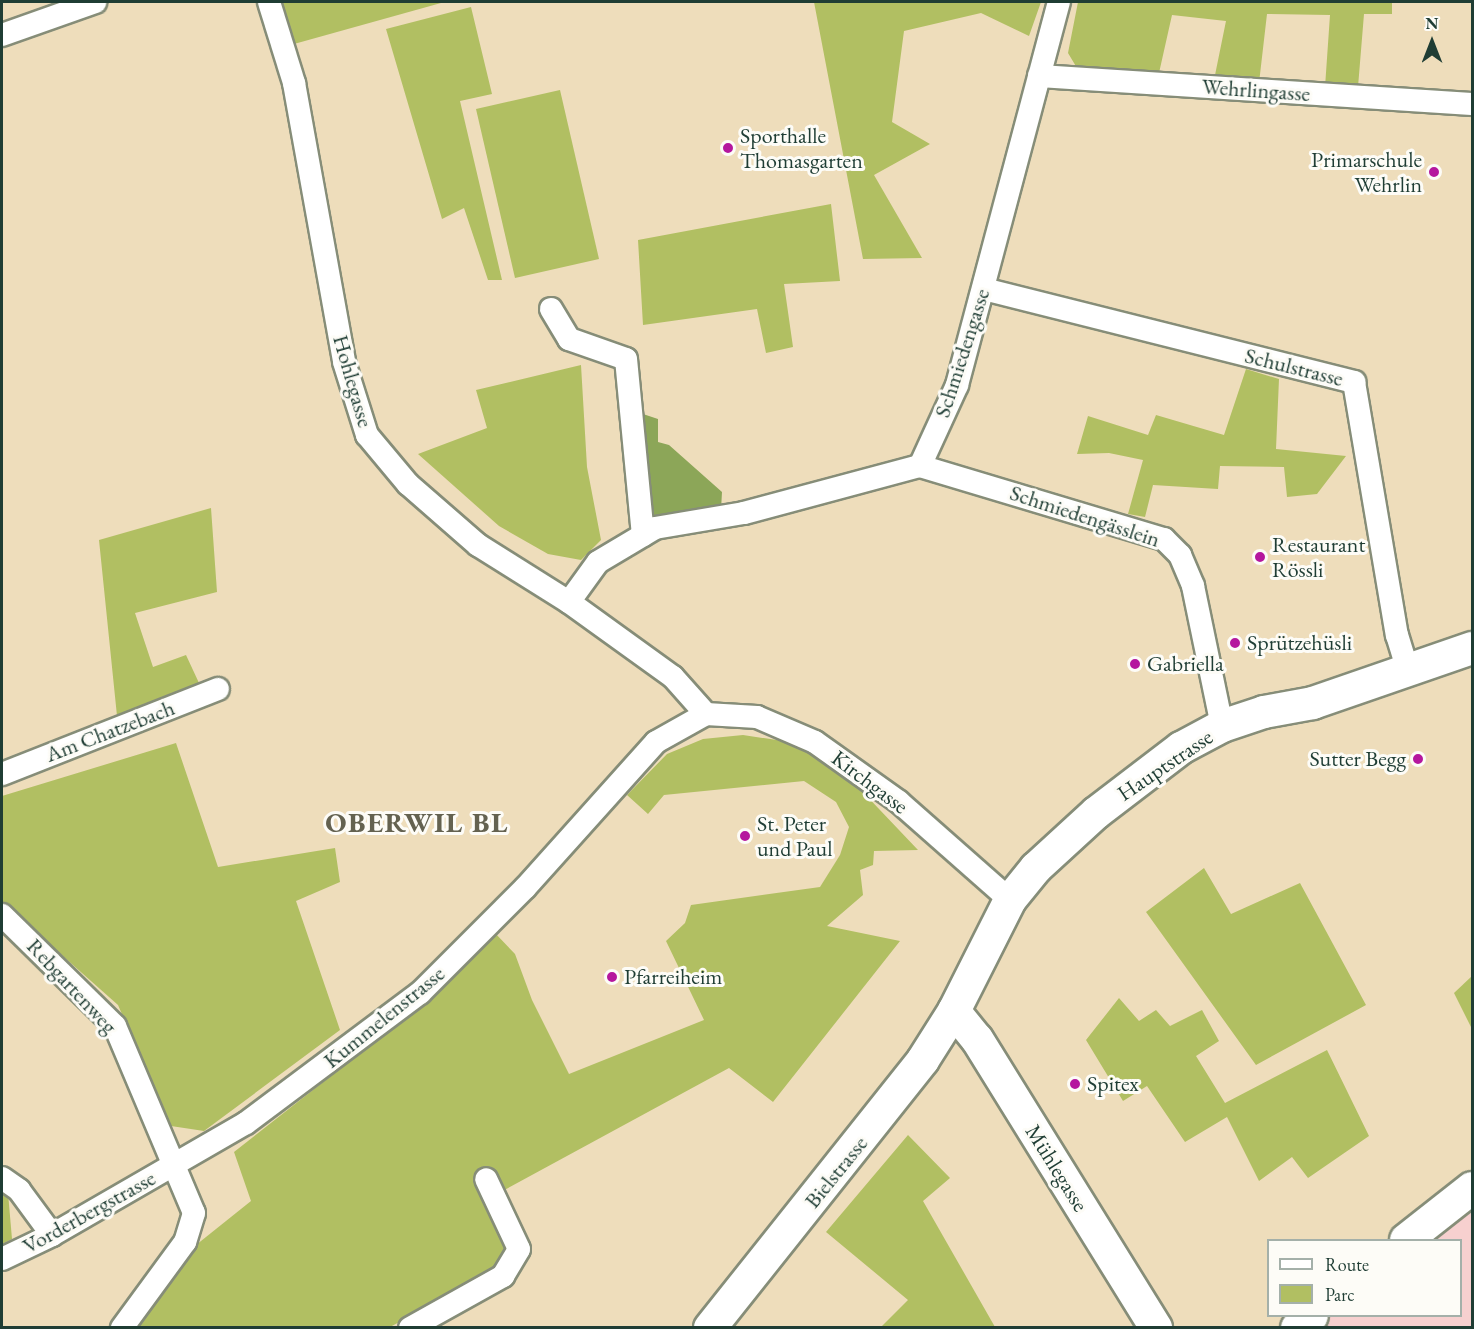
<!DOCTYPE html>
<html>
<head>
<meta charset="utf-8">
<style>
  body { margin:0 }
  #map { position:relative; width:1474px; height:1329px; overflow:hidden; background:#edb; font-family:"EB Garamond",serif }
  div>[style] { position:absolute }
  .built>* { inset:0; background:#f7d0cf }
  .green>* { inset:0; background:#b1bf62 }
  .forest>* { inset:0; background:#8ca658 }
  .roads { filter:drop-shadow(2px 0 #868d78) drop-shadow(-2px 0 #868d78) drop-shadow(0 2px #868d78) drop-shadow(0 -2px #868d78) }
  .minor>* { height:22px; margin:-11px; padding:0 11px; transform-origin:11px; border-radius:11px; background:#fff }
  .secondary>* { height:32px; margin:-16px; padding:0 16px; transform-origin:16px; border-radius:16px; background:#fff }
  .dots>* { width:16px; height:16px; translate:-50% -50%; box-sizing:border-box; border:3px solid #fdfcf7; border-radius:50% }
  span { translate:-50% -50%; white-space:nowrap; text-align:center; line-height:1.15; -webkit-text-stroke:6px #fdfcf7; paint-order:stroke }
  .street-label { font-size:22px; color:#1f3d34 }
  .poi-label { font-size:22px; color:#1f3d34 }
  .left { translate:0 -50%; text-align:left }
  .right { translate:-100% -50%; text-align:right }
  .district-label { font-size:28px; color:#646250; font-weight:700; letter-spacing:1.5px }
  .frame { position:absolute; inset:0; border:3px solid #1f3d34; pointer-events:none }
  .legend { position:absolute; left:1267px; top:1239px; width:195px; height:78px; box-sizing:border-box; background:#fdfcf7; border:2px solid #a4b0a9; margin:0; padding:8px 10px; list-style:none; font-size:18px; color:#1f3d34 }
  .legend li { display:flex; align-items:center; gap:12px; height:30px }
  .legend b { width:30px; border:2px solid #a4b0a9 }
  .north { position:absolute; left:1402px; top:12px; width:60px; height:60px; -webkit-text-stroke:4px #fdfcf7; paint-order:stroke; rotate:0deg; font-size:16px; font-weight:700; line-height:24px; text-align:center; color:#1f3d34 }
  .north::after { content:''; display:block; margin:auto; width:21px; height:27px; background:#1f3d34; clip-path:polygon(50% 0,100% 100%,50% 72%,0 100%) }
</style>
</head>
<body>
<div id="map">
  <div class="built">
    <div style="clip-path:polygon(1472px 1194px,1472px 1327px,1295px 1328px,1311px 1316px,1460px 1316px,1460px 1240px,1411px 1240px)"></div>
  </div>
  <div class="green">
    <div style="clip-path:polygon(279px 2px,441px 2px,441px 3px,294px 44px)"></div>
    <div style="clip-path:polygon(814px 2px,1041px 2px,1029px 36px,981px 13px,904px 31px,892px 122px,930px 144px,874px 175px,922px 258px,863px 259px)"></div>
    <div style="clip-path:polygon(1078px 2px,1392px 2px,1392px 14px,1364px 14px,1358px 87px,1325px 87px,1330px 15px,1267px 14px,1259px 83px,1214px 80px,1226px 21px,1172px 15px,1159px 73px,1077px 68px,1068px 53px)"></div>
    <div style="clip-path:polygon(471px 7px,492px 94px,460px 101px,502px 280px,488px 280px,464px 208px,442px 219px,386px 29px)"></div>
    <div style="clip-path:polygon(560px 90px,599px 259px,515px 278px,476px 109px)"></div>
    <div style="clip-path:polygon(831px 204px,840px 281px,784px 284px,793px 347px,766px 353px,757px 309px,643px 325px,638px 240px)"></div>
    <div style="clip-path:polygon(581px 365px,587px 467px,601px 540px,581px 560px,548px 554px,499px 526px,418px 454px,487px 428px,476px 390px)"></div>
    <div style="clip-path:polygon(1246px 369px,1279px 379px,1276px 449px,1346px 456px,1317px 494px,1287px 497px,1284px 467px,1220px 466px,1218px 489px,1153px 485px,1145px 517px,1128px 514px,1143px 460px,1109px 453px,1077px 454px,1088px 416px,1148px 435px,1156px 415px,1224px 435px)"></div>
    <div style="clip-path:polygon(211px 508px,217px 592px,135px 613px,153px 667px,186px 655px,199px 683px,117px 716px,99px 540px)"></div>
    <div style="clip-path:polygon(743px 735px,790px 742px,841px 769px,918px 850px,874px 851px,873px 865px,860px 870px,863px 895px,827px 926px,900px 941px,773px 1102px,729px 1068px,486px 1200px,509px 1247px,495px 1271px,390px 1327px,131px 1328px,191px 1249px,251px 1201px,234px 1152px,411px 1013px,494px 932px,515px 954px,532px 1000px,569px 1074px,704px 1020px,666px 941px,685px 923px,691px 905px,820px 887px,840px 855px,849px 827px,836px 802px,804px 781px,664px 795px,648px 814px,627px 795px,667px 754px,703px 739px)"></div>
    <div style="clip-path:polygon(176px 743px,218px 867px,335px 848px,340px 882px,296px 901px,340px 1030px,204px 1131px,171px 1126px,118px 1005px,2px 902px,2px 796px)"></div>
    <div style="clip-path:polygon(1204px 868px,1231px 914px,1300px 883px,1366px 1005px,1256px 1065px,1146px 912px)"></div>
    <div style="clip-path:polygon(1472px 976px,1472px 1029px,1454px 993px)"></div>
    <div style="clip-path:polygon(1119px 998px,1139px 1021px,1156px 1010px,1170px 1026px,1202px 1010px,1219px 1041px,1196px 1056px,1225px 1103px,1327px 1050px,1369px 1136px,1308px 1178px,1292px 1157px,1259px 1181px,1227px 1117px,1185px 1142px,1147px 1086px,1123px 1101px,1086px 1040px)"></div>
    <div style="clip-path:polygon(908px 1135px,950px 1178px,923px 1201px,995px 1327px,881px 1327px,908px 1300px,826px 1232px)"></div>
    <div style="clip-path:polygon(2px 1190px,8px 1193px,12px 1239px,2px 1244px)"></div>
  </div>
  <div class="forest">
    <div style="clip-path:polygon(643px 414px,658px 419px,658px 442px,669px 445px,722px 492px,721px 510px,648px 523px)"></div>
  </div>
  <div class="roads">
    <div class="minor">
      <div style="left:269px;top:2px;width:85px;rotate:72.8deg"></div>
      <div style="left:294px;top:83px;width:283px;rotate:79.8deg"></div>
      <div style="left:344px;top:362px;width:77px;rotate:72.5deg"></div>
      <div style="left:367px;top:435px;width:64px;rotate:50.1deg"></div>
      <div style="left:408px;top:484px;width:93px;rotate:41.1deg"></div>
      <div style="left:478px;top:545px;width:107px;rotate:32.1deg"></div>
      <div style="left:569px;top:602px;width:128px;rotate:35.8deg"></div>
      <div style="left:673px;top:677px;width:50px;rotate:48.3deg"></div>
      <div style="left:2px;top:35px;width:99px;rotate:-19.5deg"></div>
      <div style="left:1039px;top:76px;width:434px;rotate:3.7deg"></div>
      <div style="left:984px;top:289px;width:382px;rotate:14.1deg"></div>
      <div style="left:1354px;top:382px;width:257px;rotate:80.4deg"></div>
      <div style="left:1397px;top:635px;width:38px;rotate:73deg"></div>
      <div style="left:551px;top:309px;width:35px;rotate:59deg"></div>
      <div style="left:569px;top:339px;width:60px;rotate:19.3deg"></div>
      <div style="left:626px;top:359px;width:177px;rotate:84.5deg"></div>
      <div style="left:920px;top:466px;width:255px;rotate:16.7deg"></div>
      <div style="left:1164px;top:539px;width:23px;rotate:45deg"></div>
      <div style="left:1180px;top:555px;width:34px;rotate:67deg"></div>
      <div style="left:1193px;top:586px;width:143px;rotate:78.3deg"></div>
      <div style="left:569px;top:602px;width:49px;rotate:-54.1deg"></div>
      <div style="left:598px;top:562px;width:66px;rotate:-30.8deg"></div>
      <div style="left:655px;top:528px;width:90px;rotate:-9.6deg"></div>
      <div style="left:744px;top:513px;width:182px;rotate:-15deg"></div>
      <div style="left:920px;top:466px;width:89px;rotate:-65.4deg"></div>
      <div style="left:957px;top:385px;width:396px;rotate:-75.1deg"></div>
      <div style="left:706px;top:714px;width:51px;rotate:3.4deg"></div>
      <div style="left:757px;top:717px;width:63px;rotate:23.3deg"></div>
      <div style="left:815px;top:742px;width:103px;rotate:35.5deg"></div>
      <div style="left:899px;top:802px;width:148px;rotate:41.4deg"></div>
      <div style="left:2px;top:774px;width:232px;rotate:-21.5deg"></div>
      <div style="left:2px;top:915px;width:158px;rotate:44.5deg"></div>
      <div style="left:115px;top:1026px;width:203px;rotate:67.1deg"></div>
      <div style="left:194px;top:1213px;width:30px;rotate:107deg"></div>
      <div style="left:185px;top:1242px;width:107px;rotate:126.2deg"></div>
      <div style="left:2px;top:1178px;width:21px;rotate:35deg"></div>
      <div style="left:19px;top:1190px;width:56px;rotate:53.7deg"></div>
      <div style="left:2px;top:1259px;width:55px;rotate:-25.6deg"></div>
      <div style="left:52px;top:1235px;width:224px;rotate:-30deg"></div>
      <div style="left:246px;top:1123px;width:217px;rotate:-36.8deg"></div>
      <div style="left:420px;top:993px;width:148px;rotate:-45deg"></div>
      <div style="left:525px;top:888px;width:196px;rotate:-48.1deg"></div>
      <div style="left:656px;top:742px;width:57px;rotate:-29.2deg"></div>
      <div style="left:410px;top:1328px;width:107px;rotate:-29.2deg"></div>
      <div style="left:503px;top:1276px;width:31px;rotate:-59deg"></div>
      <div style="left:519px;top:1249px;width:77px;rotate:-115.2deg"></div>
    </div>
    <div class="secondary">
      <div style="left:954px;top:1011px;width:36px;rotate:51deg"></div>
      <div style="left:977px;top:1039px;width:340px;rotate:58.2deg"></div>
      <div style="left:1406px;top:1240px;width:84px;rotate:-38.2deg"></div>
      <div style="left:710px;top:1328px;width:342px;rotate:-51.5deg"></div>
      <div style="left:923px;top:1060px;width:58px;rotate:-57.7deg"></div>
      <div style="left:954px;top:1011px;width:124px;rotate:-63.2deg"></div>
      <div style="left:1010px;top:900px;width:41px;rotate:-50.9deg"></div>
      <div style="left:1036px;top:868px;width:81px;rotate:-42.5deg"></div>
      <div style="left:1096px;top:813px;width:107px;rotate:-37.4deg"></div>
      <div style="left:1181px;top:748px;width:47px;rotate:-28.2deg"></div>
      <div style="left:1222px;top:726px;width:44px;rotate:-18.4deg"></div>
      <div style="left:1264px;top:712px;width:50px;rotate:-10.4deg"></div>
      <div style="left:1313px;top:703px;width:168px;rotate:-19.1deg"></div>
      <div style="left:1297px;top:1328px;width:19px;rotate:-39deg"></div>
    </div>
  </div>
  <div class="dots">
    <div style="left:728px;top:148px;background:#b5179e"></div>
    <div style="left:1434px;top:172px;background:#b5179e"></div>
    <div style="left:1260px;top:557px;background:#b5179e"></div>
    <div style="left:1235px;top:643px;background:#b5179e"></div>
    <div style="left:1135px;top:664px;background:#b5179e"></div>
    <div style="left:1418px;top:759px;background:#b5179e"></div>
    <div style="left:745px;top:836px;background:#b5179e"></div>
    <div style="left:612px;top:977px;background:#b5179e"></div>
    <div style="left:1075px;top:1084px;background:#b5179e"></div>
  </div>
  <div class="street-label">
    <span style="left:1256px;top:90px;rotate:4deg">Wehrlingasse</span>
    <span style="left:962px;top:353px;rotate:-72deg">Schmiedengasse</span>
    <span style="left:1294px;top:367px;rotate:14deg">Schulstrasse</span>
    <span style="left:353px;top:381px;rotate:74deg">Hohlegasse</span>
    <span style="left:1085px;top:516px;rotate:18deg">Schmiedengässlein</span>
    <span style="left:110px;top:731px;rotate:-21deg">Am Chatzebach</span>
    <span style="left:1165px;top:765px;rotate:-34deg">Hauptstrasse</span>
    <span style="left:870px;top:782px;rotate:37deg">Kirchgasse</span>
    <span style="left:72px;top:986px;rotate:47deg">Rebgartenweg</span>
    <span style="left:384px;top:1017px;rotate:-39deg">Kummelenstrasse</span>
    <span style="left:1057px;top:1168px;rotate:58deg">Mühlegasse</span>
    <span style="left:836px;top:1172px;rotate:-51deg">Bielstrasse</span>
    <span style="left:89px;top:1212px;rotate:-29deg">Vorderbergstrasse</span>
  </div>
  <div class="poi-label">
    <span class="left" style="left:740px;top:148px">Sporthalle<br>Thomasgarten</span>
    <span class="right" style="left:1422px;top:172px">Primarschule<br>Wehrlin</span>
    <span class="left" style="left:1272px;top:557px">Restaurant<br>Rössli</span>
    <span class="left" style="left:1247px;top:643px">Sprützehüsli</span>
    <span class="left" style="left:1147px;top:664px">Gabriella</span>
    <span class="right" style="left:1406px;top:759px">Sutter Begg</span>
    <span class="left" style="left:757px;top:836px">St. Peter<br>und Paul</span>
    <span class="left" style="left:624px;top:977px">Pfarreiheim</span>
    <span class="left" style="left:1087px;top:1084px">Spitex</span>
  </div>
  <div class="district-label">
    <span style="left:417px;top:822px">OBERWIL BL</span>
  </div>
  <div class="frame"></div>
  <ul class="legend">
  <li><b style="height:8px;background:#fff"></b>Route</li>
  <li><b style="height:16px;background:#b1bf62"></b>Parc</li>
  </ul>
  <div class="north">N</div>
</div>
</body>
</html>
